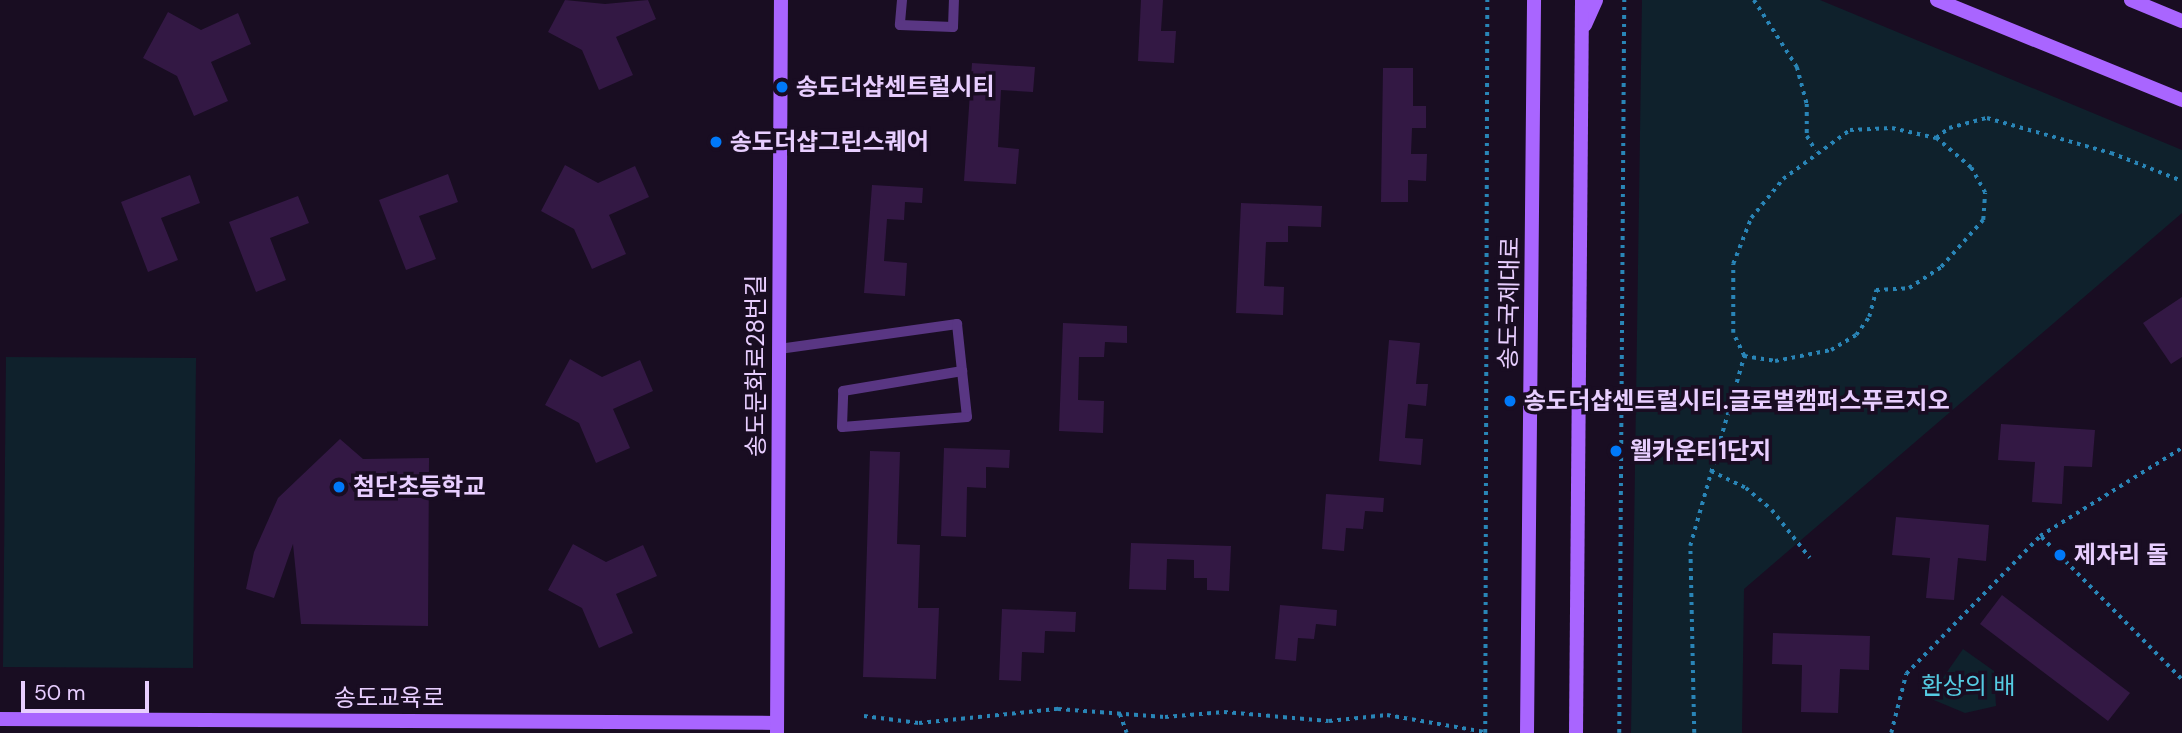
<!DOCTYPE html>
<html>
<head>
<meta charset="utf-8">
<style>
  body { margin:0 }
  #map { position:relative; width:2182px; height:733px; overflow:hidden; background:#190d22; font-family:"DM Sans","Noto Sans KR",sans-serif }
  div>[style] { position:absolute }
  .green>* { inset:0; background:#0f212c }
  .building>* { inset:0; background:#331844 }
  .path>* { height:3.5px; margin-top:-1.75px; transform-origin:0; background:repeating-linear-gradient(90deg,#2985b7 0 3.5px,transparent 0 8.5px) }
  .lane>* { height:10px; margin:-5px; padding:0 5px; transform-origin:5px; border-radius:5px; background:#593683 }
  .secondary>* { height:14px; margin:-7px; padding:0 7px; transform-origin:7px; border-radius:7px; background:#a965ff }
  .dots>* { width:19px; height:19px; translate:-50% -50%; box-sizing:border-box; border:4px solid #190d22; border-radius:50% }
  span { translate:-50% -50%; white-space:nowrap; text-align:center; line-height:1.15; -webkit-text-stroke:7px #190d22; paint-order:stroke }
  .poi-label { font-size:24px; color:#e8ceff; font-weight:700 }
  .left { translate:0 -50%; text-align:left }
  .street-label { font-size:24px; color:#e8ceff }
  .park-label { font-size:24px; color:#55cce3 }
  .scale { position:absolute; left:21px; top:681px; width:128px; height:32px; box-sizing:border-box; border:4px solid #e8ceff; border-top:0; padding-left:9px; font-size:21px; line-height:24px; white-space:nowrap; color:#e8ceff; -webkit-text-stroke:5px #190d22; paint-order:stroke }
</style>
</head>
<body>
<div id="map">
  <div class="green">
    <div style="clip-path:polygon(1642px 0,1820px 0,2182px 150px,2182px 213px,1744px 589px,1742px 733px,1631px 733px)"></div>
    <div style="clip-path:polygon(6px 357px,196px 358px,193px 668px,3px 667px)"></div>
    <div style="clip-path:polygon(1963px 649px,1994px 671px,1996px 706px,1965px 713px,1929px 698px)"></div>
  </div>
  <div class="building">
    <div style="clip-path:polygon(565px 0,605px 4px,648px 0,656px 19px,616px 37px,633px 75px,599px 90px,582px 50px,548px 32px)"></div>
    <div style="clip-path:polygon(1141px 0,1163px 0,1161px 31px,1176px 31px,1174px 63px,1138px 61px)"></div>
    <div style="clip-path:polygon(168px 12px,201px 30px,238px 13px,251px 44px,211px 62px,228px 101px,194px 116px,177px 76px,143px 58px)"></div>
    <div style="clip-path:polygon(972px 63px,1035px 67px,1033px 92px,1001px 90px,998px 147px,1019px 149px,1016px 184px,964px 181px)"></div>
    <div style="clip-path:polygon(1383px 68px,1413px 68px,1413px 106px,1426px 106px,1426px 128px,1412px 128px,1411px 154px,1427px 154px,1426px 181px,1408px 180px,1408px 202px,1381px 202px)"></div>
    <div style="clip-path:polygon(565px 165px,598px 183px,635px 166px,649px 197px,609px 215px,626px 254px,592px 269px,574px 229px,541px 211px)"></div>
    <div style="clip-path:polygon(448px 174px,458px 202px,419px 216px,436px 259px,406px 270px,379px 200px)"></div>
    <div style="clip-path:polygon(190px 175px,200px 203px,161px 218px,178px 260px,148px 272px,121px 202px)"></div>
    <div style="clip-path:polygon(872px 185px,923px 188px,922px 203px,905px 202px,904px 220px,887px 219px,884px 261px,907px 263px,905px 296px,864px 293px)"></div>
    <div style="clip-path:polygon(298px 196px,309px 223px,270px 238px,286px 280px,256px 292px,229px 222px)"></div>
    <div style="clip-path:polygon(1241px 203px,1322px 206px,1321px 227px,1288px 226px,1288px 242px,1266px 242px,1264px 286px,1284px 287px,1283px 315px,1236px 313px)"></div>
    <div style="clip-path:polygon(2182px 297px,2182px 357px,2171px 364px,2143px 323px)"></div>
    <div style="clip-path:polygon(1063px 323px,1127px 326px,1127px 343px,1105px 342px,1104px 357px,1079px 357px,1078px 400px,1104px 401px,1103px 433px,1059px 431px)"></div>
    <div style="clip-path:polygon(1389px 340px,1420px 343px,1416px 384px,1428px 384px,1426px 406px,1408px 404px,1405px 438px,1423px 439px,1421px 465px,1379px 461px)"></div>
    <div style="clip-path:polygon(570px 359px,602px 377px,640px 360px,653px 391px,613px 409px,630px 448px,596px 463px,579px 423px,545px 405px)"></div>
    <div style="clip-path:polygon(2001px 424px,2095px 430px,2092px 467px,2064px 466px,2062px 504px,2032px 502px,2035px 462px,1998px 460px)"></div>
    <div style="clip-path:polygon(340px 439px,363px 459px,429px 458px,428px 626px,301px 624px,293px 544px,274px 598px,246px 589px,254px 552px,278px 498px)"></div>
    <div style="clip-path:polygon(944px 448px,1010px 450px,1009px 468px,986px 467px,986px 488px,967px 487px,966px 537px,941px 536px)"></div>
    <div style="clip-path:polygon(870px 451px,900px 452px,897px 544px,920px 545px,918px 608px,939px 608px,936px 679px,863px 677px)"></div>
    <div style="clip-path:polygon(1326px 494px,1384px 498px,1383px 512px,1365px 511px,1363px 529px,1346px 528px,1344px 551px,1322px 549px)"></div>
    <div style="clip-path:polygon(1896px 517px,1989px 525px,1986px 561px,1958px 558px,1954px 600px,1926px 598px,1930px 558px,1892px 555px)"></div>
    <div style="clip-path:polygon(1131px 543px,1231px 546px,1229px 591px,1207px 590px,1207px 578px,1194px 578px,1194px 560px,1167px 559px,1166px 590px,1129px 589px)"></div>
    <div style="clip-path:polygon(573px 544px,606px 562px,643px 545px,657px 576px,616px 594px,633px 633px,599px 648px,582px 608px,548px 590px)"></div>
    <div style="clip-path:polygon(2002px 595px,2130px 693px,2108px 721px,1980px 624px)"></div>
    <div style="clip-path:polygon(1280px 605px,1337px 610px,1336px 626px,1316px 624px,1314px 639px,1298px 638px,1296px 661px,1275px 659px)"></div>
    <div style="clip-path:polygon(1002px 609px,1076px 612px,1075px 632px,1045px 631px,1044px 653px,1022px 652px,1021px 681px,999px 680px)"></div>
    <div style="clip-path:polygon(1773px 633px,1870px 636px,1869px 670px,1840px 669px,1838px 713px,1801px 712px,1802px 665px,1772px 664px)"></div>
  </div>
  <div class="path">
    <div style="left:1754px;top:0;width:80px;rotate:57.3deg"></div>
    <div style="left:1797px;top:67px;width:38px;rotate:75deg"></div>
    <div style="left:1807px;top:104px;width:32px;rotate:90deg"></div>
    <div style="left:1807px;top:136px;width:17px;rotate:59deg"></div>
    <div style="left:1744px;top:356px;width:31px;rotate:9deg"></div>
    <div style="left:1775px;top:361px;width:57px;rotate:-11.1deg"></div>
    <div style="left:1831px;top:350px;width:29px;rotate:-31deg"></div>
    <div style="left:1856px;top:335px;width:22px;rotate:-54deg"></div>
    <div style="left:1869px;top:317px;width:28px;rotate:-75deg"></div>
    <div style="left:1876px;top:290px;width:33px;rotate:-3deg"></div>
    <div style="left:1909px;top:288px;width:38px;rotate:-33deg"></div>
    <div style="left:1941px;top:267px;width:63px;rotate:-48.2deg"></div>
    <div style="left:1983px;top:220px;width:27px;rotate:-86deg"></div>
    <div style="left:1985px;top:193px;width:29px;rotate:-119deg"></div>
    <div style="left:1971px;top:168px;width:46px;rotate:-139.4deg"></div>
    <div style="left:1711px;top:471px;width:39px;rotate:26deg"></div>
    <div style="left:1746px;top:488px;width:34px;rotate:40deg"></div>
    <div style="left:1772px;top:510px;width:61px;rotate:51.6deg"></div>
    <div style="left:2181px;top:679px;width:201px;rotate:-134.6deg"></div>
    <div style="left:2040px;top:536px;width:167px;rotate:-31.8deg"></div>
    <div style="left:1120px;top:714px;width:20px;rotate:70deg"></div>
    <div style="left:864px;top:716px;width:55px;rotate:7.3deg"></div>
    <div style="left:919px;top:723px;width:140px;rotate:-5.8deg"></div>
    <div style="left:1058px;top:709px;width:107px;rotate:4.3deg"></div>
    <div style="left:1165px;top:717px;width:59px;rotate:-4.8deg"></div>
    <div style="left:1224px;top:712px;width:105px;rotate:4.9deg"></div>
    <div style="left:1329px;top:721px;width:58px;rotate:-5.9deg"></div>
    <div style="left:1387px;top:715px;width:99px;rotate:9.8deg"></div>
    <div style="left:1485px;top:733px;width:733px;rotate:-89.84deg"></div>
    <div style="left:1619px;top:733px;width:733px;rotate:-89.61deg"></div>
    <div style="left:1694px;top:733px;width:187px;rotate:-91.2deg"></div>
    <div style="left:1690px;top:546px;width:198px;rotate:-74.1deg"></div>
    <div style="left:1744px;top:356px;width:25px;rotate:-116deg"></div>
    <div style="left:1733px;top:333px;width:69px;rotate:-90deg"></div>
    <div style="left:1733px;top:264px;width:49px;rotate:-68.6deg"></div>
    <div style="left:1751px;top:218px;width:50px;rotate:-50.6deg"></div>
    <div style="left:1783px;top:179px;width:83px;rotate:-36.2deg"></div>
    <div style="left:1850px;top:130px;width:42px;rotate:-2.7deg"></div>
    <div style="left:1892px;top:128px;width:45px;rotate:12.8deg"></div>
    <div style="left:1936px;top:138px;width:16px;rotate:-38deg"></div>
    <div style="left:1949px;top:128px;width:39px;rotate:-15deg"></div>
    <div style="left:1987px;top:118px;width:129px;rotate:15.8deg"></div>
    <div style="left:2111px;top:153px;width:76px;rotate:21.5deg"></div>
    <div style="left:1891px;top:733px;width:61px;rotate:-75.7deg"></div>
    <div style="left:1906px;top:674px;width:192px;rotate:-45.8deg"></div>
  </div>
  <div class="lane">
    <div style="left:902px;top:0;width:25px;rotate:95deg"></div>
    <div style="left:900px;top:25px;width:53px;rotate:2.2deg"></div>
    <div style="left:953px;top:27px;width:27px;rotate:-88deg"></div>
    <div style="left:779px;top:349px;width:180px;rotate:-8deg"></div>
    <div style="left:957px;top:324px;width:47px;rotate:83.9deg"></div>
    <div style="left:962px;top:371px;width:46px;rotate:83.8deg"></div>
    <div style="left:967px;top:417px;width:125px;rotate:175.4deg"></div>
    <div style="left:842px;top:427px;width:36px;rotate:-88deg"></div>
    <div style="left:843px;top:391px;width:121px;rotate:-9.5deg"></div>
  </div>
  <div class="secondary">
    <div style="left:1937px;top:0;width:265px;rotate:22.2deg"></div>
    <div style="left:2131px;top:0;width:55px;rotate:22.4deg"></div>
    <div style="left:1585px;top:25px;width:27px;rotate:-66deg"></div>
    <div style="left:0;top:719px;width:777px;rotate:0.29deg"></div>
    <div style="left:777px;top:733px;width:733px;rotate:-89.69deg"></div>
    <div style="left:1527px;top:733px;width:733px;rotate:-89.45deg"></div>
    <div style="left:1576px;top:733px;width:733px;rotate:-89.53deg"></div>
  </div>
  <div class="dots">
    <div style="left:782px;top:87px;background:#0079f9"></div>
    <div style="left:716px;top:142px;background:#0079f9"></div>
    <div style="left:1510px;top:401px;background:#0079f9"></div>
    <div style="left:1616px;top:451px;background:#0079f9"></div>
    <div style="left:339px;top:487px;background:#0079f9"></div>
    <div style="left:2060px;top:555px;background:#0079f9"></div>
  </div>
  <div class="poi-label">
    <span class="left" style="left:796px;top:87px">송도더샵센트럴시티</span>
    <span class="left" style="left:730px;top:142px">송도더샵그린스퀘어</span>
    <span class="left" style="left:1524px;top:401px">송도더샵센트럴시티.글로벌캠퍼스푸르지오</span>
    <span class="left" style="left:1630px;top:451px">웰카운티1단지</span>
    <span class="left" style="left:353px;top:487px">첨단초등학교</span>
    <span class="left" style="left:2074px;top:555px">제자리 돌</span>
  </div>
  <div class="street-label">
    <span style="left:1509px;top:303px;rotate:-89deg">송도국제대로</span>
    <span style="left:756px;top:366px;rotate:-90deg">송도문화로28번길</span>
    <span style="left:389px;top:698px">송도교육로</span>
  </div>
  <div class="park-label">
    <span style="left:1968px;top:686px">환상의 배</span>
  </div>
  <div class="scale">50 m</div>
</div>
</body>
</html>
